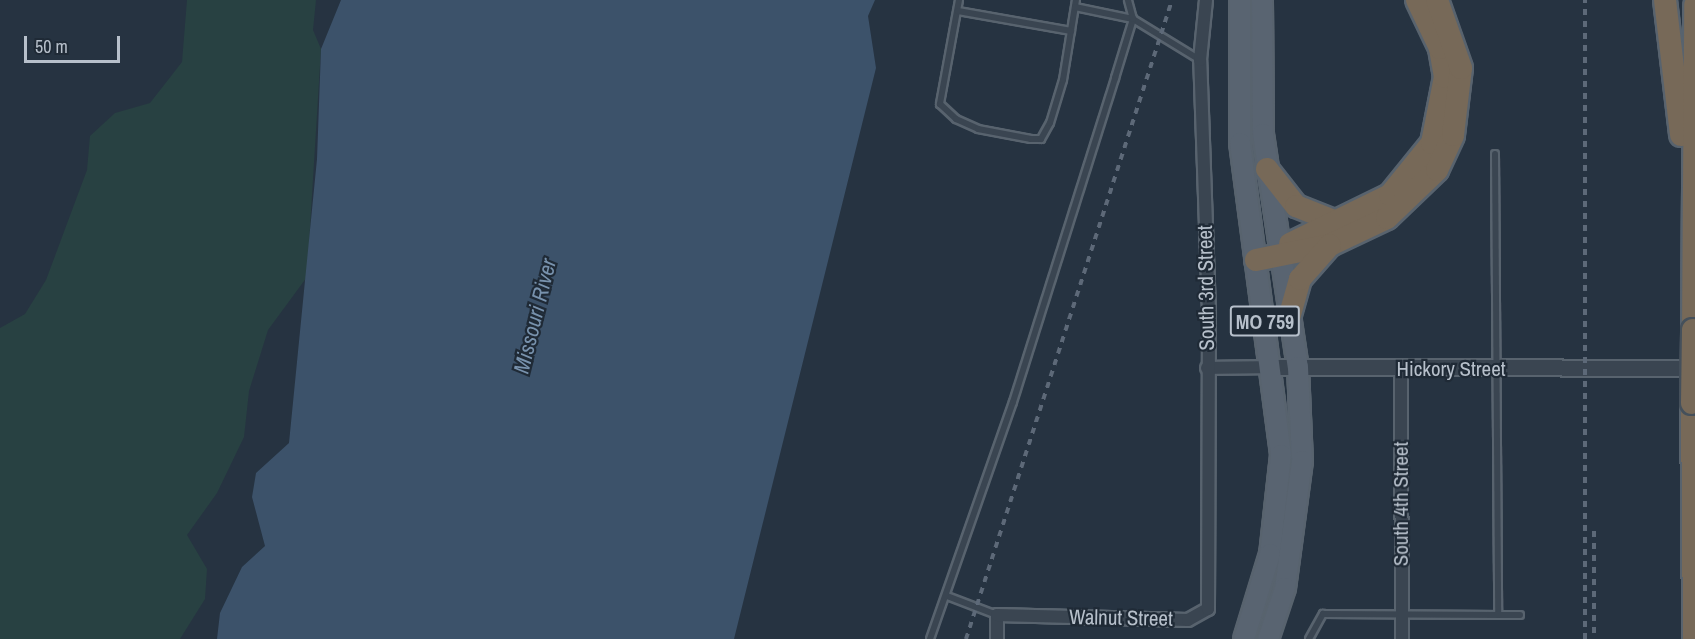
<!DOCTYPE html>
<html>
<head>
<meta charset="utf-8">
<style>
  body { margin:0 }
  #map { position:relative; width:1695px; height:639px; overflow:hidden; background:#263341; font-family:"Archivo Narrow",sans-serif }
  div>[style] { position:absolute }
  .green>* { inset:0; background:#284142 }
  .water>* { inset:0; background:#3c526a }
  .roads { filter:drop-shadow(2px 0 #58636e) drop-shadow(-2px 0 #58636e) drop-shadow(0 2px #58636e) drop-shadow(0 -2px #58636e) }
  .service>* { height:6px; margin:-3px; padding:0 3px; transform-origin:3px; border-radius:3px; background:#3a4551 }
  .minor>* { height:12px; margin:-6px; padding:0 6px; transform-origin:6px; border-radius:6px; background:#3a4551 }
  .tertiary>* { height:15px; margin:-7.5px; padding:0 7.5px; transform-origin:7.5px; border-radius:7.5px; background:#3a4551 }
  .primary>* { height:20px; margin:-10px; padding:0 10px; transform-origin:10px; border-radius:10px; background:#596471 }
  .motorway>* { height:22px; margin:-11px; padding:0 11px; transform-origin:11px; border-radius:11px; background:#776958 }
  .rail>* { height:4px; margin-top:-2px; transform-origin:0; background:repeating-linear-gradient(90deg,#5d6978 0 6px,transparent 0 12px) }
  .bridges { filter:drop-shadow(2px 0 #45505b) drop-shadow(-2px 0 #45505b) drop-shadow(0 2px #45505b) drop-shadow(0 -2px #45505b) }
  .motorway-bridge>* { height:22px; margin:-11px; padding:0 11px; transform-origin:11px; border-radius:11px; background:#776958 }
  span { translate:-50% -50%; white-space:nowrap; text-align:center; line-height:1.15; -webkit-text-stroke:4.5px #1f2a36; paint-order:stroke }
  .shield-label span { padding:2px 4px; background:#1f2a36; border:2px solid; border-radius:4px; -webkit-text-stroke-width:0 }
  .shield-label { font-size:20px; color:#b7c0cb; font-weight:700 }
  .street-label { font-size:21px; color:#b7c0cb }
  .water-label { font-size:22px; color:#7892ad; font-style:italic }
  .scale { position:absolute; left:24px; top:36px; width:96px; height:27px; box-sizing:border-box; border:3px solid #b7c0cb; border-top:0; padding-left:8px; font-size:18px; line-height:21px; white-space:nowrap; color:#b7c0cb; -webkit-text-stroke:4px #1f2a36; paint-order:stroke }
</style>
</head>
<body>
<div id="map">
  <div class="green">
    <div style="clip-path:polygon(187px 0,316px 0,313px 30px,321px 49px,307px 277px,268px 330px,249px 391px,244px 437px,217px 493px,187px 535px,207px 569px,205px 599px,180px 639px,0 639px,0 328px,25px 314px,46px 280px,87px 170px,90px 136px,115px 113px,150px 103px,182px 62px)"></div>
  </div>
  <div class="water">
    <div style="clip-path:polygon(341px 0,875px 0,868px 16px,876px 68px,734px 639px,217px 639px,220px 613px,242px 567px,265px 546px,252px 497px,256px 473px,289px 443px,317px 159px,321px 49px)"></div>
  </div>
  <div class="roads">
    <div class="service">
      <div style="left:959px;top:0;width:106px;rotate:100.4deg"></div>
      <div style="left:940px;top:104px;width:22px;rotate:43deg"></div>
      <div style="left:956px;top:119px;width:24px;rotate:24deg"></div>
      <div style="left:978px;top:129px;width:54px;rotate:10.7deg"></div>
      <div style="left:1031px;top:139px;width:10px"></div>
      <div style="left:1041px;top:139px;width:18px;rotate:-61deg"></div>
      <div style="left:1050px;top:123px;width:45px;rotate:-73.2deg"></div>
      <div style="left:1063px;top:80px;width:81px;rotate:-80.8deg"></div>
      <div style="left:1075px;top:7px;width:59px;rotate:11.7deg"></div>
      <div style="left:1133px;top:19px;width:79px;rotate:31.5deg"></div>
      <div style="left:958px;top:11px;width:115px;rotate:10deg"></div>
      <div style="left:1495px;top:154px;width:461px;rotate:89.6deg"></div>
      <div style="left:947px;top:596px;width:53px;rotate:20.8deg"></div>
      <div style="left:930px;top:639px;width:251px;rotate:-70.7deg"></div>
      <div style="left:1013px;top:402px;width:340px;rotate:-72.5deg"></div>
      <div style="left:1115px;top:78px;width:62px;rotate:-73deg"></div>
      <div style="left:1133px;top:19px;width:20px;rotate:-105deg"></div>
      <div style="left:1309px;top:639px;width:29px;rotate:-61deg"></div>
      <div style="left:1323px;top:614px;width:197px;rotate:0.3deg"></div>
    </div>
    <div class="minor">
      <div style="left:1207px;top:368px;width:64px;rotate:-0.9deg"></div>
      <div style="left:1401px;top:370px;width:269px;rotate:89.8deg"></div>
      <div style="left:997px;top:639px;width:24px;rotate:-90deg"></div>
      <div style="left:997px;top:615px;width:191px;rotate:1.5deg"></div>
      <div style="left:1188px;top:620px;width:23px;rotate:-29deg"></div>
      <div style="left:1208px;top:609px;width:297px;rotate:-89.8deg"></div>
      <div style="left:1209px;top:312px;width:252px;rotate:-92deg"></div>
      <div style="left:1200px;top:60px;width:60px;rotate:-84.3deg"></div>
    </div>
    <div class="tertiary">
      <div style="left:1271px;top:367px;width:424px;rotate:0.1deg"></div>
    </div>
    <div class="primary">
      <div style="left:1240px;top:0;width:143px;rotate:90deg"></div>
      <div style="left:1240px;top:143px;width:315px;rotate:82.5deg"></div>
      <div style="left:1281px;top:455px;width:100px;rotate:96.3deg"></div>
      <div style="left:1270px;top:554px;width:89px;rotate:107deg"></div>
      <div style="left:1262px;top:0;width:134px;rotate:89.6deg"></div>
      <div style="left:1263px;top:134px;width:236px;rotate:81.5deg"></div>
      <div style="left:1298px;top:367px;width:94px;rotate:87.6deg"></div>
      <div style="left:1302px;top:461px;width:128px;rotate:97.6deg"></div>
      <div style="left:1285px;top:588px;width:54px;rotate:108.4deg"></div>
    </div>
    <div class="motorway">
      <div style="left:1665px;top:0;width:136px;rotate:83.2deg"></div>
      <div style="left:1267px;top:169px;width:47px;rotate:51.9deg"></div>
      <div style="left:1296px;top:206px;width:46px;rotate:21.6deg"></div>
      <div style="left:1290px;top:244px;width:111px;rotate:-26.1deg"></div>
      <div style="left:1390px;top:195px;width:67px;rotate:-51.1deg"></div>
      <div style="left:1432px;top:143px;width:67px;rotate:-78.9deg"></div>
      <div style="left:1445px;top:77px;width:29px;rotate:-100deg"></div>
      <div style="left:1440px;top:48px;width:53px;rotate:-115.6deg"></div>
      <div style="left:1256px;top:260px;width:76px;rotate:-11.5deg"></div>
      <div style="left:1330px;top:245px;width:63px;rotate:-25.3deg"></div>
      <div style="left:1387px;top:218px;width:69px;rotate:-43.8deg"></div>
      <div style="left:1437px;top:170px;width:38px;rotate:-65deg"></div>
      <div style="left:1453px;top:135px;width:67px;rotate:-83.2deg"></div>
      <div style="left:1461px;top:68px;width:72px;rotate:-109.4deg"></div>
      <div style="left:1289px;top:318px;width:41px;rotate:-74.2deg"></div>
      <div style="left:1300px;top:279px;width:45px;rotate:-48.6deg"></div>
      <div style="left:1693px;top:330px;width:325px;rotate:-89.6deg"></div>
      <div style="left:1692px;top:403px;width:236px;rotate:89.5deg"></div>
    </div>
  </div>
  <div class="rail">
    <div style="left:1594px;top:531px;width:108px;rotate:90deg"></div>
    <div style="left:966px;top:639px;width:671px;rotate:-72.13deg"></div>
    <div style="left:1585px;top:639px;width:639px;rotate:-90deg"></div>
  </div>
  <div class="bridges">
    <div class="motorway-bridge">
      <div style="left:1692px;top:403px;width:73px;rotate:-89.2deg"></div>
    </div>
  </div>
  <div class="shield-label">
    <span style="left:1265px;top:321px">MO 759</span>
  </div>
  <div class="street-label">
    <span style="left:1206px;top:288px;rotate:-91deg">South 3rd Street</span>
    <span style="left:1451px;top:369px">Hickory Street</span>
    <span style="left:1401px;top:504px;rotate:-90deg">South 4th Street</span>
    <span style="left:1121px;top:618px;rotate:1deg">Walnut Street</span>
  </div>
  <div class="water-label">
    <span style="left:535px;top:316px;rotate:-76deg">Missouri River</span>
  </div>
  <div class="scale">50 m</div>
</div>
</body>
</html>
